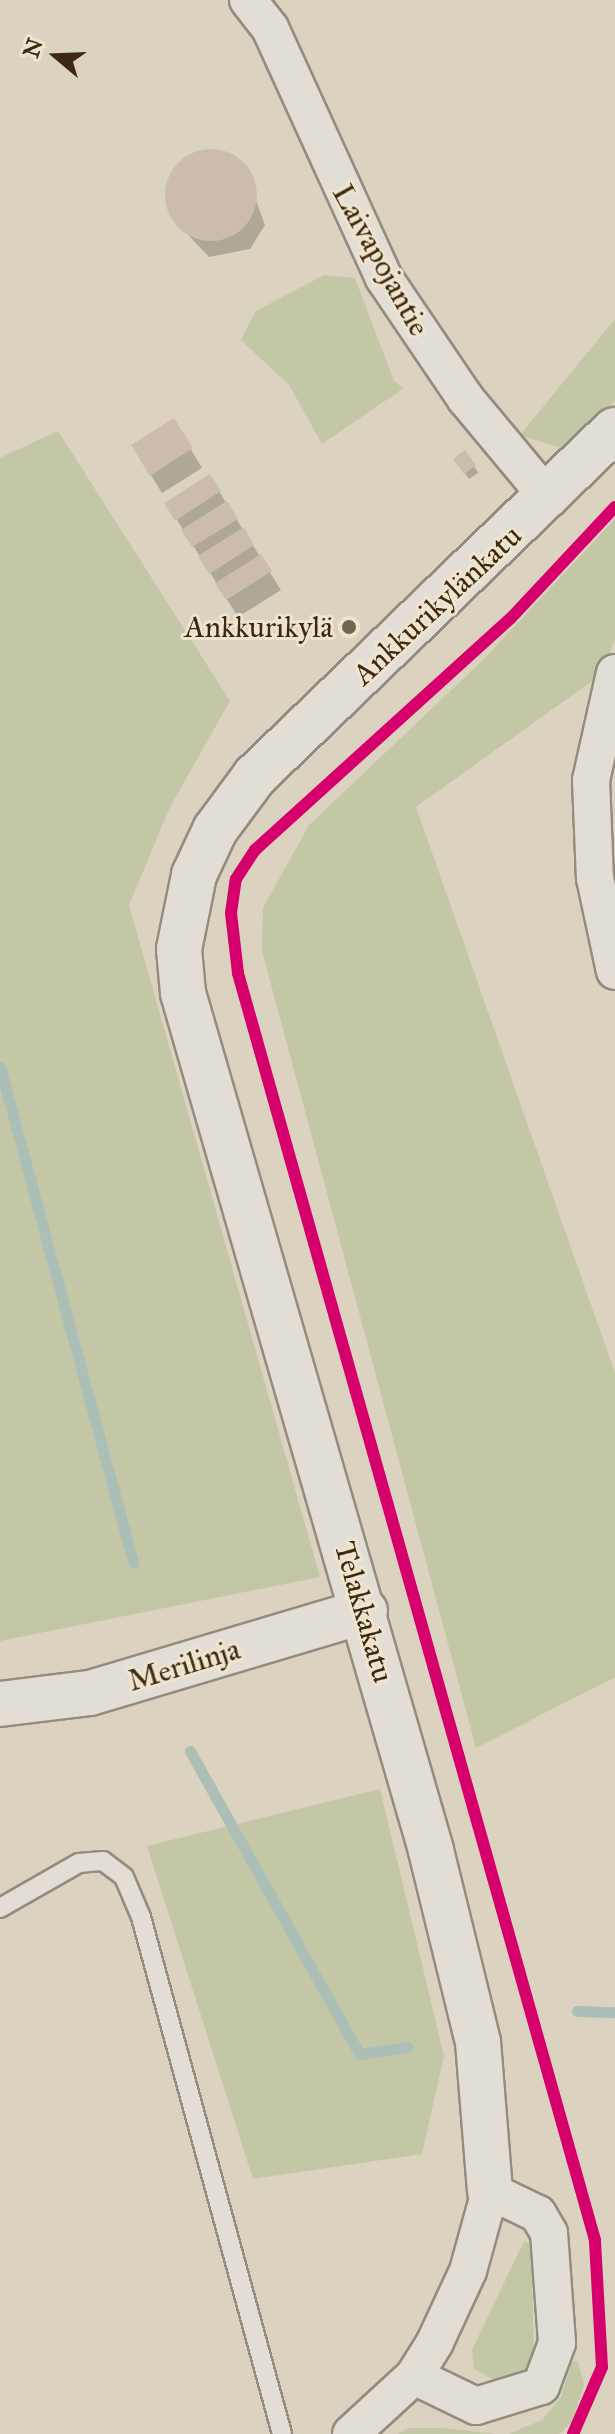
<!DOCTYPE html>
<html>
<head>
<meta charset="utf-8">
<style>
  body { margin:0 }
  #map { position:relative; width:615px; height:2434px; overflow:hidden; background:#dbd2bf; font-family:"IM FELL Great Primer",serif }
  div>[style] { position:absolute }
  .green>* { inset:0; background:#c3c7a6 }
  .shadow>* { inset:0; background:#0003 }
  .stream>* { height:11px; margin:-5.5px; padding:0 5.5px; transform-origin:5.5px; border-radius:5.5px; background:#acbfb7 }
  .building>* { inset:0; background:#ccbcb0 }
  .round { border-radius:50% }
  .roads { filter:drop-shadow(2px 0 #948c7e) drop-shadow(-2px 0 #948c7e) drop-shadow(0 2px #948c7e) drop-shadow(0 -2px #948c7e) }
  .lane>* { height:18px; margin:-9px; padding:0 9px; transform-origin:9px; border-radius:9px; background:#e3ded5 }
  .street>* { height:36px; margin:-18px; padding:0 18px; transform-origin:18px; border-radius:18px; background:#e3ded5 }
  .secondary>* { height:44px; margin:-22px; padding:0 22px; transform-origin:22px; border-radius:22px; background:#e3ded5 }
  .cycleway>* { height:12px; margin:-6px; padding:0 6px; transform-origin:6px; border-radius:6px; background:#d6006c }
  .dots>* { width:22px; height:22px; translate:-50% -50%; box-sizing:border-box; border:4px solid #efe4ce; border-radius:50% }
  span { translate:-50% -50%; white-space:nowrap; text-align:center; line-height:1.15; -webkit-text-stroke:6px #efe4ce; paint-order:stroke }
  .street-label { font-size:30px; color:#3d2910 }
  .poi-label { font-size:30px; color:#3d2910 }
  .right { translate:-100% -50%; text-align:right }
  .north { position:absolute; left:16px; top:16px; width:80px; height:80px; -webkit-text-stroke:6px #efe4ce; paint-order:stroke; rotate:289deg; font-size:22px; font-weight:700; line-height:32px; text-align:center; color:#3d2910 }
  .north::after { content:''; display:block; margin:auto; width:28px; height:36px; background:#3d2910; clip-path:polygon(50% 0,100% 100%,50% 72%,0 100%) }
</style>
</head>
<body>
<div id="map">
  <div class="green">
    <div style="clip-path:polygon(324px 275px,355px 278px,394px 381px,404px 388px,322px 444px,289px 385px,241px 340px,256px 311px)"></div>
    <div style="clip-path:polygon(615px 319px,615px 401px,564px 449px,520px 435px)"></div>
    <div style="clip-path:polygon(58px 431px,230px 701px,170px 807px,129px 905px,320px 1577px,0 1641px,0 458px)"></div>
    <div style="clip-path:polygon(615px 519px,615px 638px,602px 674px,416px 807px,615px 1373px,615px 1677px,476px 1748px,262px 951px,263px 908px,309px 825px,482px 661px)"></div>
    <div style="clip-path:polygon(380px 1789px,444px 2056px,422px 2154px,253px 2179px,147px 1846px)"></div>
    <div style="clip-path:polygon(524px 2241px,531px 2245px,534px 2353px,525px 2376px,500px 2383px,474px 2369px,472px 2350px)"></div>
    <div style="clip-path:polygon(572px 2361px,578px 2361px,584px 2385px,572px 2422px,559px 2434px,508px 2434px,542px 2420px,561px 2397px)"></div>
    <div style="clip-path:polygon(409px 2428px,443px 2428px,497px 2434px,397px 2434px)"></div>
  </div>
  <div class="shadow">
    <div style="clip-path:polygon(217px 152px,243px 165px,265px 225px,250px 249px,209px 257px,175px 221px,170px 178px,189px 157px)"></div>
    <div style="clip-path:polygon(174px 421px,202px 468px,162px 493px,144px 464px)"></div>
    <div style="clip-path:polygon(460px 466px,474px 466px,478px 473px,469px 479px)"></div>
    <div style="clip-path:polygon(210px 477px,281px 590px,238px 617px,167px 504px)"></div>
  </div>
  <div class="stream">
    <div style="left:0;top:1067px;width:513px;rotate:74.96deg"></div>
    <div style="left:190px;top:1751px;width:347px;rotate:60.8deg"></div>
    <div style="left:359px;top:2054px;width:49px;rotate:-8.3deg"></div>
    <div style="left:577px;top:2011px;width:38px;rotate:2deg"></div>
  </div>
  <div class="building">
    <div class="round" style="left:165px;top:149px;width:92px;height:92px"></div>
    <div style="clip-path:polygon(174px 418px,193px 448px,150px 476px,131px 445px)"></div>
    <div style="clip-path:polygon(465px 450px,476px 465px,464px 474px,453px 459px)"></div>
    <div style="clip-path:polygon(210px 474px,221px 491px,175px 521px,164px 503px)"></div>
    <div style="clip-path:polygon(227px 501px,238px 519px,192px 547px,181px 530px)"></div>
    <div style="clip-path:polygon(244px 527px,254px 545px,209px 574px,198px 556px)"></div>
    <div style="clip-path:polygon(261px 554px,272px 571px,226px 600px,215px 583px)"></div>
  </div>
  <div class="roads">
    <div class="lane">
      <div style="left:0;top:1908px;width:91px;rotate:-29.7deg"></div>
      <div style="left:79px;top:1863px;width:24px;rotate:-5deg"></div>
      <div style="left:103px;top:1861px;width:26px;rotate:37deg"></div>
      <div style="left:124px;top:1877px;width:43px;rotate:67deg"></div>
      <div style="left:141px;top:1917px;width:536px;rotate:74.74deg"></div>
    </div>
    <div class="street">
      <div style="left:248px;top:0;width:36px;rotate:52deg"></div>
      <div style="left:270px;top:28px;width:275px;rotate:65.5deg"></div>
      <div style="left:384px;top:278px;width:146px;rotate:55.9deg"></div>
      <div style="left:466px;top:399px;width:130px;rotate:50.3deg"></div>
      <div style="left:615px;top:673px;width:110px;rotate:102.6deg"></div>
      <div style="left:591px;top:780px;width:98px;rotate:87.7deg"></div>
      <div style="left:595px;top:878px;width:95px;rotate:77.9deg"></div>
      <div style="left:351px;top:2434px;width:86px;rotate:-42.6deg"></div>
      <div style="left:414px;top:2376px;width:40px;rotate:-58deg"></div>
      <div style="left:435px;top:2342px;width:78px;rotate:-65.1deg"></div>
      <div style="left:468px;top:2271px;width:83px;rotate:-74.6deg"></div>
      <div style="left:490px;top:2191px;width:53px;rotate:25.6deg"></div>
      <div style="left:538px;top:2214px;width:22px;rotate:60deg"></div>
      <div style="left:549px;top:2233px;width:110px;rotate:85.8deg"></div>
      <div style="left:557px;top:2343px;width:46px;rotate:110.4deg"></div>
      <div style="left:541px;top:2386px;width:68px;rotate:162.9deg"></div>
      <div style="left:476px;top:2406px;width:69px;rotate:-154.2deg"></div>
    </div>
    <div class="secondary">
      <div style="left:0;top:1704px;width:91px;rotate:-7deg"></div>
      <div style="left:90px;top:1693px;width:287px;rotate:-16.6deg"></div>
      <div style="left:490px;top:2191px;width:149px;rotate:-94.6deg"></div>
      <div style="left:478px;top:2042px;width:198px;rotate:-103.8deg"></div>
      <div style="left:431px;top:1850px;width:892px;rotate:-106.14deg"></div>
      <div style="left:183px;top:993px;width:44px;rotate:-95.2deg"></div>
      <div style="left:179px;top:949px;width:76px;rotate:-78.5deg"></div>
      <div style="left:194px;top:875px;width:50px;rotate:-65deg"></div>
      <div style="left:215px;top:830px;width:67px;rotate:-53.5deg"></div>
      <div style="left:255px;top:776px;width:499px;rotate:-43.9deg"></div>
    </div>
  </div>
  <div class="cycleway">
    <div style="left:573px;top:2434px;width:73px;rotate:-66.6deg"></div>
    <div style="left:602px;top:2367px;width:127px;rotate:-93.2deg"></div>
    <div style="left:595px;top:2240px;width:1316px;rotate:-105.74deg"></div>
    <div style="left:238px;top:973px;width:60px;rotate:-96.7deg"></div>
    <div style="left:231px;top:913px;width:34px;rotate:-82deg"></div>
    <div style="left:236px;top:879px;width:35px;rotate:-57deg"></div>
    <div style="left:255px;top:850px;width:345px;rotate:-42.2deg"></div>
    <div style="left:511px;top:618px;width:152px;rotate:-46.9deg"></div>
  </div>
  <div class="dots">
    <div style="left:349px;top:627px;background:#74644d"></div>
  </div>
  <div class="street-label">
    <span style="left:381px;top:260px;rotate:61deg">Laivapojantie</span>
    <span style="left:437px;top:605px;rotate:-43deg">Ankkurikylänkatu</span>
    <span style="left:364px;top:1612px;rotate:74deg">Telakkakatu</span>
    <span style="left:184px;top:1665px;rotate:-17deg">Merilinja</span>
  </div>
  <div class="poi-label">
    <span class="right" style="left:333px;top:627px">Ankkurikylä</span>
  </div>
  <div class="north">N</div>
</div>
</body>
</html>
